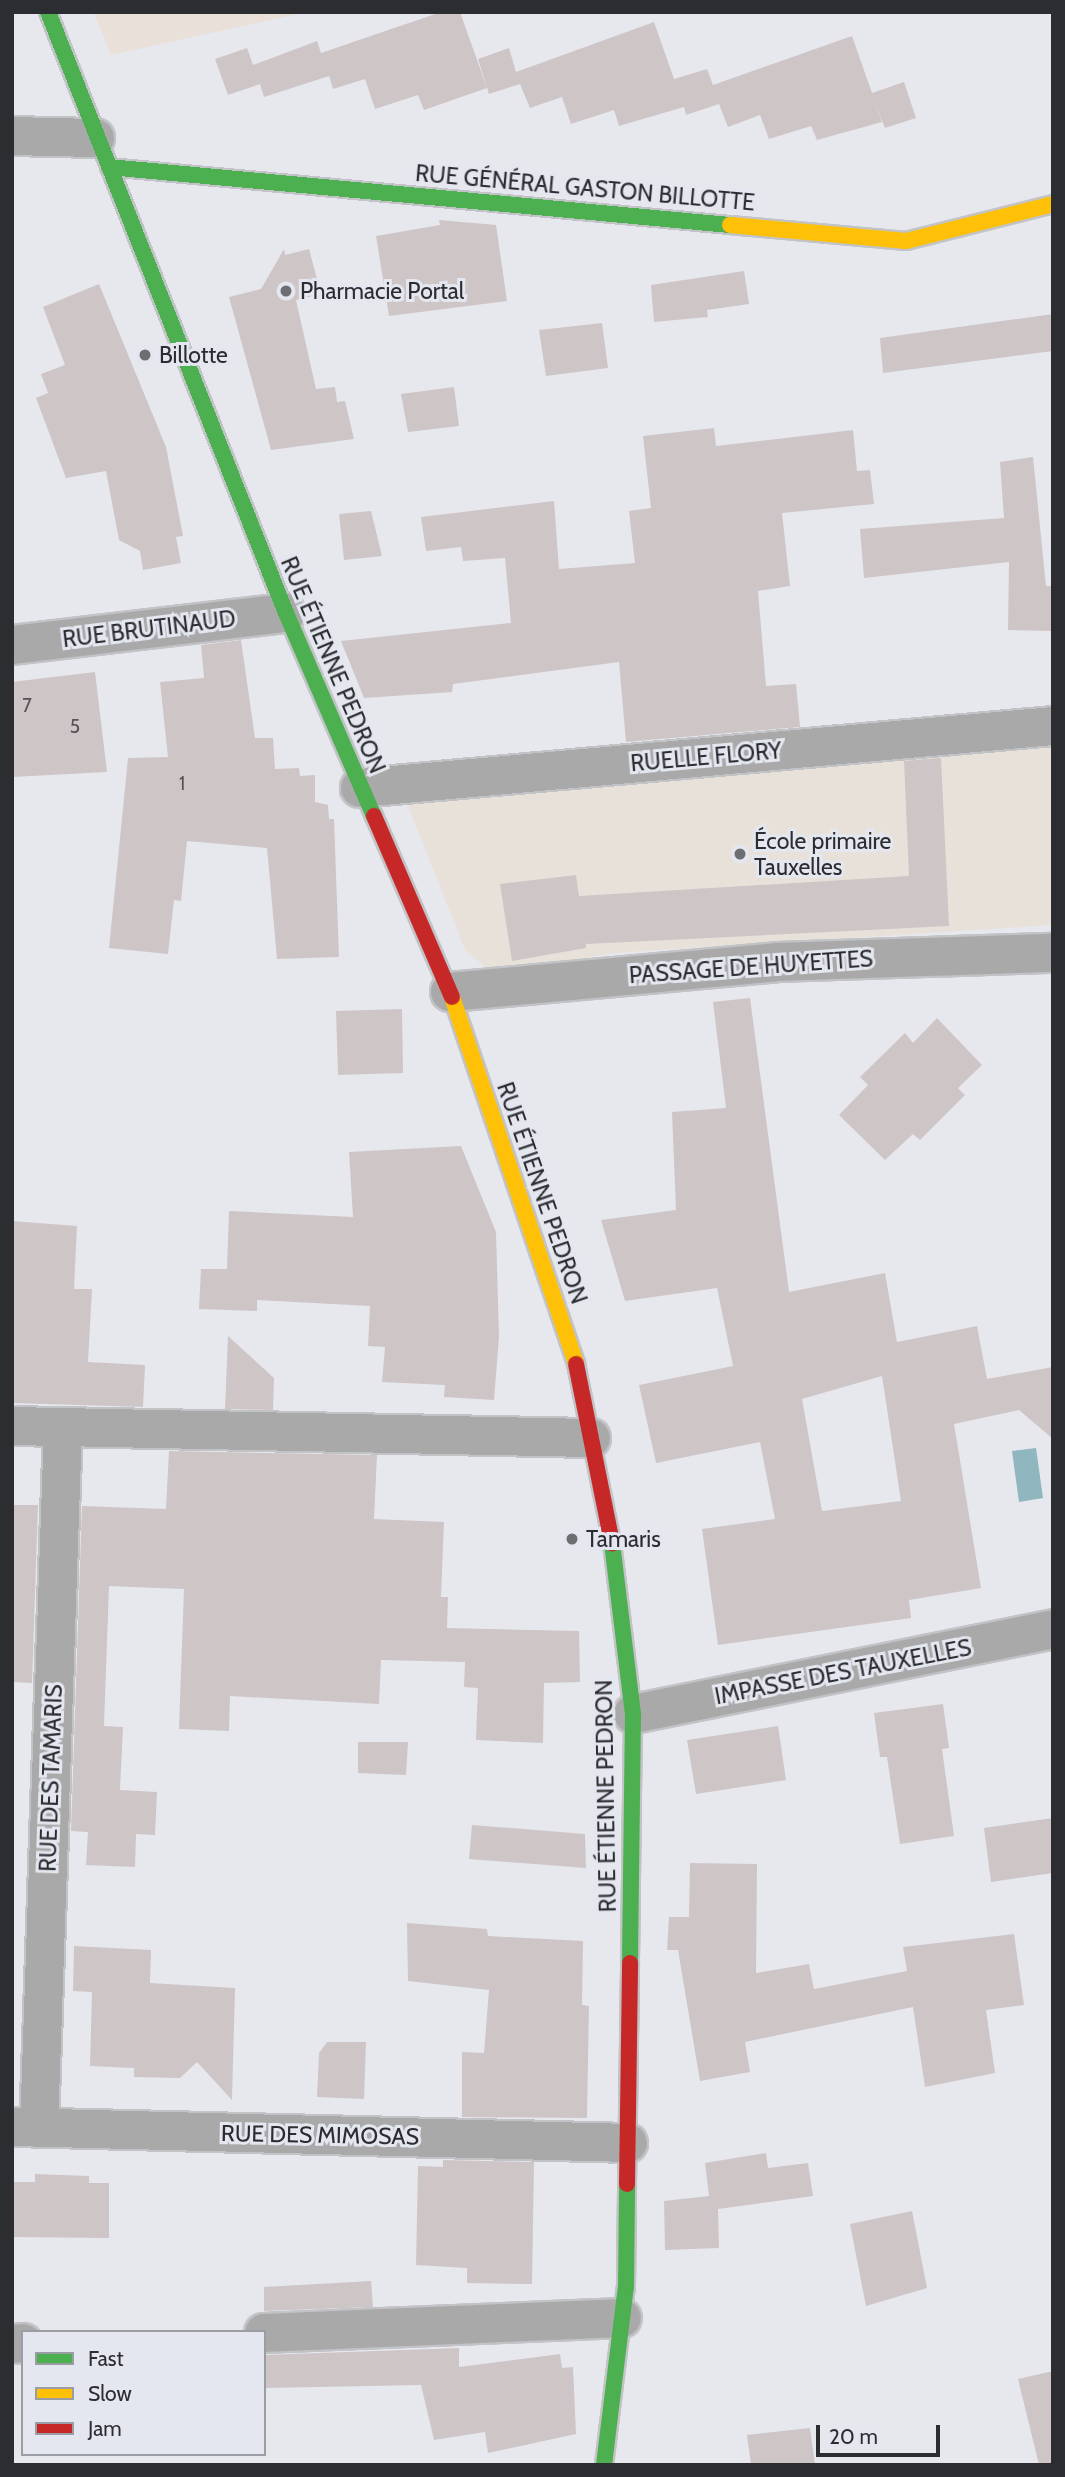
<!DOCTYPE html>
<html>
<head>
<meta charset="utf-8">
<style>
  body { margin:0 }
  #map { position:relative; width:1065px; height:2477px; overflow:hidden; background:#e7e8ed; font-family:Cabin,sans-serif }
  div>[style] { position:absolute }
  .industrial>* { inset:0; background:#e9e1d9 }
  .education>* { inset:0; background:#e8e1d9 }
  .water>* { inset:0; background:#90b6c0 }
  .building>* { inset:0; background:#cec5c7 }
  .roads { filter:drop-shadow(2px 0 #c2c3c6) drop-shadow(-2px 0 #c2c3c6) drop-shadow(0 2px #c2c3c6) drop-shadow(0 -2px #c2c3c6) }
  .street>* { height:38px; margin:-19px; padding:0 19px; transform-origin:19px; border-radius:19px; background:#aaa9a9 }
  .fast>* { height:16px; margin:-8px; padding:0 8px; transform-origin:8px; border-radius:8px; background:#4caf50 }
  .slow>* { height:16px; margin:-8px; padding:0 8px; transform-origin:8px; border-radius:8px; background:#ffc107 }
  .jam>* { height:16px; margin:-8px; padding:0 8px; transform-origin:8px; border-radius:8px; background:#c62828 }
  .dots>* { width:19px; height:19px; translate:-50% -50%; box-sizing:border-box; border:4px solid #e4e7f0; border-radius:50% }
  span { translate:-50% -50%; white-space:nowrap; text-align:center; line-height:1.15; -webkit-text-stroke:6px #e4e7f0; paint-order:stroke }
  .number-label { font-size:19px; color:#545356 }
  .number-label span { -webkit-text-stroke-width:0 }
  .street-label { font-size:23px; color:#2c2d30 }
  .poi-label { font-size:23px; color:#2c2d30 }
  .left { translate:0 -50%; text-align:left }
  .frame { position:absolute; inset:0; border:14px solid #2c2d30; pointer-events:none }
  .legend { position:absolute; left:21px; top:2330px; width:245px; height:126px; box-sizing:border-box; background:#e4e7f0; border:2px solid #9a9da3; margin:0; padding:9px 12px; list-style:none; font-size:21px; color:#2c2d30 }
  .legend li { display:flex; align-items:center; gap:14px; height:35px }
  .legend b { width:35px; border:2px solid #9a9da3 }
  .scale { position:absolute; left:816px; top:2425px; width:124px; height:32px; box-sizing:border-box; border:4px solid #2c2d30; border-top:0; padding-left:9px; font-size:21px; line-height:24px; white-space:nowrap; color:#2c2d30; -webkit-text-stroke:5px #e4e7f0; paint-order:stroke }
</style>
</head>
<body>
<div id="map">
  <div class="industrial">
    <div style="clip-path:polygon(93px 12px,307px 12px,111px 55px)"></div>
  </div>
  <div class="education">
    <div style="clip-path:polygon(1053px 730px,1053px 925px,614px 953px,494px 974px,465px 950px,399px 784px)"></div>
  </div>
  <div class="water">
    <div style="clip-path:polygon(1036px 1448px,1043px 1498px,1019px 1502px,1012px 1451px)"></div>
  </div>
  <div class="building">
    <div style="clip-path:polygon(441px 12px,460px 12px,487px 88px,424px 110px,418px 95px,375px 109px,365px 79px,333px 89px,329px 76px,264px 97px,260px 84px,228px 95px,215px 59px,247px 48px,253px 65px,317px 41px,321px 53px)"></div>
    <div style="clip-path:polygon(654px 22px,674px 79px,707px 69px,713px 85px,852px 36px,872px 93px,904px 82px,916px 118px,885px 128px,873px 98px,882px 122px,817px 140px,811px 126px,769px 139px,760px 115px,728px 127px,719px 104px,686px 115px,684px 107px,619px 126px,614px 110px,571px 124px,562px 97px,530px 108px,520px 84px,489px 94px,478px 59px,509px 48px,516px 72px)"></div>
    <div style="clip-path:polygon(439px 220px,496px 225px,507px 301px,389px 316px,376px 236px,440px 225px)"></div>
    <div style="clip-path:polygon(284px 249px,285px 255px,309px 249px,321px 294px,296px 300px,316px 389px,335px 387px,337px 402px,345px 401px,354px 439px,271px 450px,229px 297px,261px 289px)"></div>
    <div style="clip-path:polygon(744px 271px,749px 304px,707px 310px,708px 317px,654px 322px,651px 285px)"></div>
    <div style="clip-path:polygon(99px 284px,166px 447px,183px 536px,176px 537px,181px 563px,143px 570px,140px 551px,119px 540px,106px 471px,66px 478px,36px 398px,48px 393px,41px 374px,65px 365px,43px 307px)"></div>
    <div style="clip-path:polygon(1053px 314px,1053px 351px,883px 373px,880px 338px)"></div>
    <div style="clip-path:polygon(602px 323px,608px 368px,546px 376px,539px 330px)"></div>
    <div style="clip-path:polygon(454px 387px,459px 426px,408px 432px,401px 394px)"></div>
    <div style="clip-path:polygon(714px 428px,716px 446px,853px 430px,857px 471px,870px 470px,874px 504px,782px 513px,790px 586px,758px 591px,766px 686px,796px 684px,800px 727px,626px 742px,619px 662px,453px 684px,452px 692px,364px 698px,341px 641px,511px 623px,505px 558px,463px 561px,461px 547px,426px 551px,421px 517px,554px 501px,559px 569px,635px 563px,629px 511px,651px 508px,643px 436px)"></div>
    <div style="clip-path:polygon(1033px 457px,1046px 586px,1053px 586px,1053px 631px,1008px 630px,1009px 562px,864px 578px,860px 529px,1004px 518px,1000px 462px)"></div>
    <div style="clip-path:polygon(371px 511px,382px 556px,344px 560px,339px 514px)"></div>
    <div style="clip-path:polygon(241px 640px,255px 738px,273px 738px,275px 769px,299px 768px,300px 776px,315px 775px,315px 802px,328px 805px,329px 819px,334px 819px,339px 957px,277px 959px,267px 848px,187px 841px,181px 901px,174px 900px,168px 954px,109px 948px,128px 758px,168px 757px,160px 682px,204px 678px,201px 645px)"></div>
    <div style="clip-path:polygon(95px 672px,107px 772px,12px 777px,12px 682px)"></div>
    <div style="clip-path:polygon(941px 758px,949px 926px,586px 944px,586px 948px,512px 961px,500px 884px,576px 875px,579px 896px,909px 876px,904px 761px)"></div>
    <div style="clip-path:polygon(evenodd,750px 998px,789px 1292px,885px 1273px,897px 1342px,977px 1326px,987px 1379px,1053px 1367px,1053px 1439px,1019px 1410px,954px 1424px,981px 1588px,909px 1600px,911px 1618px,718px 1645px,702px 1529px,775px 1519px,760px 1442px,656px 1463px,639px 1385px,733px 1366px,717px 1288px,625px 1301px,601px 1220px,676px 1210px,672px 1112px,726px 1108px,713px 1002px,750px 998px,882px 1376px,901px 1501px,822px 1511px,802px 1399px,882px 1376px)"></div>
    <div style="clip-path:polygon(402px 1009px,403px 1073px,338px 1075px,336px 1011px)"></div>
    <div style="clip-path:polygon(937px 1018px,982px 1065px,958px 1088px,965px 1095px,920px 1140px,913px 1134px,885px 1160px,839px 1115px,868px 1085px,860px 1077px,905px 1033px,913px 1043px)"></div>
    <div style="clip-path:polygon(461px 1146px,496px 1232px,499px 1337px,494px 1400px,444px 1397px,445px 1385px,382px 1382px,385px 1347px,368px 1346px,370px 1306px,257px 1300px,257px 1311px,199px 1309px,201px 1269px,227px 1269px,229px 1211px,353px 1217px,349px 1152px)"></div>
    <div style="clip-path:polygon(12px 1221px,77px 1226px,74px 1289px,92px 1289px,88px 1362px,145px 1365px,143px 1407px,12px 1403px)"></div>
    <div style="clip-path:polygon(228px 1336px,274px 1378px,273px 1410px,225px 1409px)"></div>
    <div style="clip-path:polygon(169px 1451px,377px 1455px,374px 1519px,444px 1522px,441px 1597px,448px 1597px,447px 1628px,579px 1631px,580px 1682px,544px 1683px,543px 1743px,476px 1740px,478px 1688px,464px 1687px,465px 1662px,381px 1660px,379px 1704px,230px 1696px,229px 1731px,179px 1729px,184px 1589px,109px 1586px,104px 1726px,123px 1727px,120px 1790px,157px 1792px,155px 1835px,136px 1834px,135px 1867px,86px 1865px,88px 1832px,71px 1831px,82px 1506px,166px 1509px)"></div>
    <div style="clip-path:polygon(12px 1505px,38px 1505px,32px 1683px,12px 1682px)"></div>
    <div style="clip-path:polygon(943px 1704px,949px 1748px,942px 1749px,954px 1836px,900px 1844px,887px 1757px,880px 1757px,874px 1713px)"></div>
    <div style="clip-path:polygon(778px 1726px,786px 1780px,696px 1794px,687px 1740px)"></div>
    <div style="clip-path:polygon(358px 1742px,408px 1742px,406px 1775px,358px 1773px)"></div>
    <div style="clip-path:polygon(1053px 1818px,1053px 1873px,991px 1882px,984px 1828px)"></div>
    <div style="clip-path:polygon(472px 1825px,585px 1834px,586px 1868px,469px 1859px)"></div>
    <div style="clip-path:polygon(690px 1863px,757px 1864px,756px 1973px,809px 1964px,814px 1989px,907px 1971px,903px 1947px,1014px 1934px,1024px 2005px,986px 2010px,995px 2073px,925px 2087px,913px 2007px,745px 2042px,750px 2072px,700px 2081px,678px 1950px,667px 1950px,669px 1917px,689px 1917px)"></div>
    <div style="clip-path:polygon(407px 1923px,487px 1929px,488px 1936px,583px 1941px,582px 2005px,589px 2006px,587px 2118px,462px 2117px,462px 2052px,484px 2053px,489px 1990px,408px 1981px)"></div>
    <div style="clip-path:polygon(74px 1946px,151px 1950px,150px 1983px,235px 1988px,232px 2100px,197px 2062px,180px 2078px,134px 2077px,134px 2068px,90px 2066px,92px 1992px,73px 1991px)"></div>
    <div style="clip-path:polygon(327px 2042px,366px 2042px,364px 2099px,317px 2097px,319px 2053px)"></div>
    <div style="clip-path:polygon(766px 2153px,768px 2168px,808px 2163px,813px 2196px,718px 2209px,719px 2248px,665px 2250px,664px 2201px,709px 2196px,705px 2163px)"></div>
    <div style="clip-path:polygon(443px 2160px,534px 2162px,532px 2284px,467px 2283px,467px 2268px,416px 2265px,418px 2166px,443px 2167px)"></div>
    <div style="clip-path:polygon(35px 2174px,89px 2176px,89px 2183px,109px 2183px,109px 2238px,12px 2237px,12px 2182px,35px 2182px)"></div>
    <div style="clip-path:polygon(912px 2211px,927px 2288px,866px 2306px,850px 2224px)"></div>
    <div style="clip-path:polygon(371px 2281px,373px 2307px,264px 2311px,264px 2287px)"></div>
    <div style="clip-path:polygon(459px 2348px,459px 2367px,560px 2354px,562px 2368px,573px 2367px,576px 2434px,488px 2453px,485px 2432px,434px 2440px,421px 2385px,264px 2388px,264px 2355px)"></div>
    <div style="clip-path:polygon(1053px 2371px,1053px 2465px,1039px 2465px,1018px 2379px)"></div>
    <div style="clip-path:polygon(810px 2428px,815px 2465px,751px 2465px,747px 2435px)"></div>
  </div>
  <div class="roads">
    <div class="street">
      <div style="left:12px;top:136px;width:83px;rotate:1.4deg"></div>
      <div style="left:12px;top:645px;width:276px;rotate:-6.7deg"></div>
      <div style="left:360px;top:788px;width:696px;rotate:-5.11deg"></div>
      <div style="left:450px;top:992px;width:328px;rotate:-5.2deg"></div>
      <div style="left:777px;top:962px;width:276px;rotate:-1.9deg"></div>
      <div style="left:12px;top:1426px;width:579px;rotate:1.19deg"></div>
      <div style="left:633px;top:1714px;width:429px;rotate:-11.4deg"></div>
      <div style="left:14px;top:2127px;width:614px;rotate:1.49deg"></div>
      <div style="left:39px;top:2128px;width:700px;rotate:-88.04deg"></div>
      <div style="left:264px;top:2333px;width:358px;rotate:-2.4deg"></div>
      <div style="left:12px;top:2344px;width:11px;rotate:-5deg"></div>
    </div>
    <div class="fast">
      <div style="left:48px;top:12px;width:646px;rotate:68.4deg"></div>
      <div style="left:286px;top:613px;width:221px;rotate:66.6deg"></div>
      <div style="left:109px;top:167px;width:624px;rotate:5.34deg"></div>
      <div style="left:612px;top:1543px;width:172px;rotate:83deg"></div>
      <div style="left:633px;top:1714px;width:249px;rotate:90.7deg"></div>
      <div style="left:604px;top:2465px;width:179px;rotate:-83deg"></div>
      <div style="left:626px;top:2287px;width:103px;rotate:-89.4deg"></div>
    </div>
    <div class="slow">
      <div style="left:730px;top:225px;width:177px;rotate:5.2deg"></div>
      <div style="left:906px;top:241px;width:152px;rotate:-14.1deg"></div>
      <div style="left:452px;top:997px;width:387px;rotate:71.3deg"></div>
    </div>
    <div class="jam">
      <div style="left:374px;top:816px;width:197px;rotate:66.7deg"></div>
      <div style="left:576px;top:1364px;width:183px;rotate:78.6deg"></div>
      <div style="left:627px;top:2184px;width:221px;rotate:-89.2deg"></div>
    </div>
  </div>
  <div class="dots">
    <div style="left:286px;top:291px;background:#6d6e72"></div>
    <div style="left:145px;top:355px;background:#6d6e72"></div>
    <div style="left:740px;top:854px;background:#6d6e72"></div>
    <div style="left:572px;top:1539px;background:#6d6e72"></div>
  </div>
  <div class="number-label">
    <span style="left:27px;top:706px">7</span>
    <span style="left:75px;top:727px">5</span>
    <span style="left:182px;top:784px">1</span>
  </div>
  <div class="street-label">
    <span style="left:585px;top:188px;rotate:5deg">RUE GÉNÉRAL GASTON BILLOTTE</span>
    <span style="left:149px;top:629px;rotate:-7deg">RUE BRUTINAUD</span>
    <span style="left:333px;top:665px;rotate:67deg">RUE ÉTIENNE PEDRON</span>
    <span style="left:706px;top:757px;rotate:-5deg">RUELLE FLORY</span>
    <span style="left:751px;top:967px;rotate:-4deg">PASSAGE DE HUYETTES</span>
    <span style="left:542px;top:1193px;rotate:71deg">RUE ÉTIENNE PEDRON</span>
    <span style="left:843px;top:1672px;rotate:-11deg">IMPASSE DES TAUXELLES</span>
    <span style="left:51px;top:1778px;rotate:-88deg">RUE DES TAMARIS</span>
    <span style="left:606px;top:1796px;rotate:-91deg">RUE ÉTIENNE PEDRON</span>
    <span style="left:320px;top:2135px;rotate:1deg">RUE DES MIMOSAS</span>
  </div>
  <div class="poi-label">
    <span class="left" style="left:300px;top:291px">Pharmacie Portal</span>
    <span class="left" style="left:159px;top:355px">Billotte</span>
    <span class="left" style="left:754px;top:854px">École primaire<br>Tauxelles</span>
    <span class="left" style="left:586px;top:1539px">Tamaris</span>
  </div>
  <div class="frame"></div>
  <ul class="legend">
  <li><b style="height:9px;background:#4caf50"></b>Fast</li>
  <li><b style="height:9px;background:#ffc107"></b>Slow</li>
  <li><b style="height:9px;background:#c62828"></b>Jam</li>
  </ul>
  <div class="scale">20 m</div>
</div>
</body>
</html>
